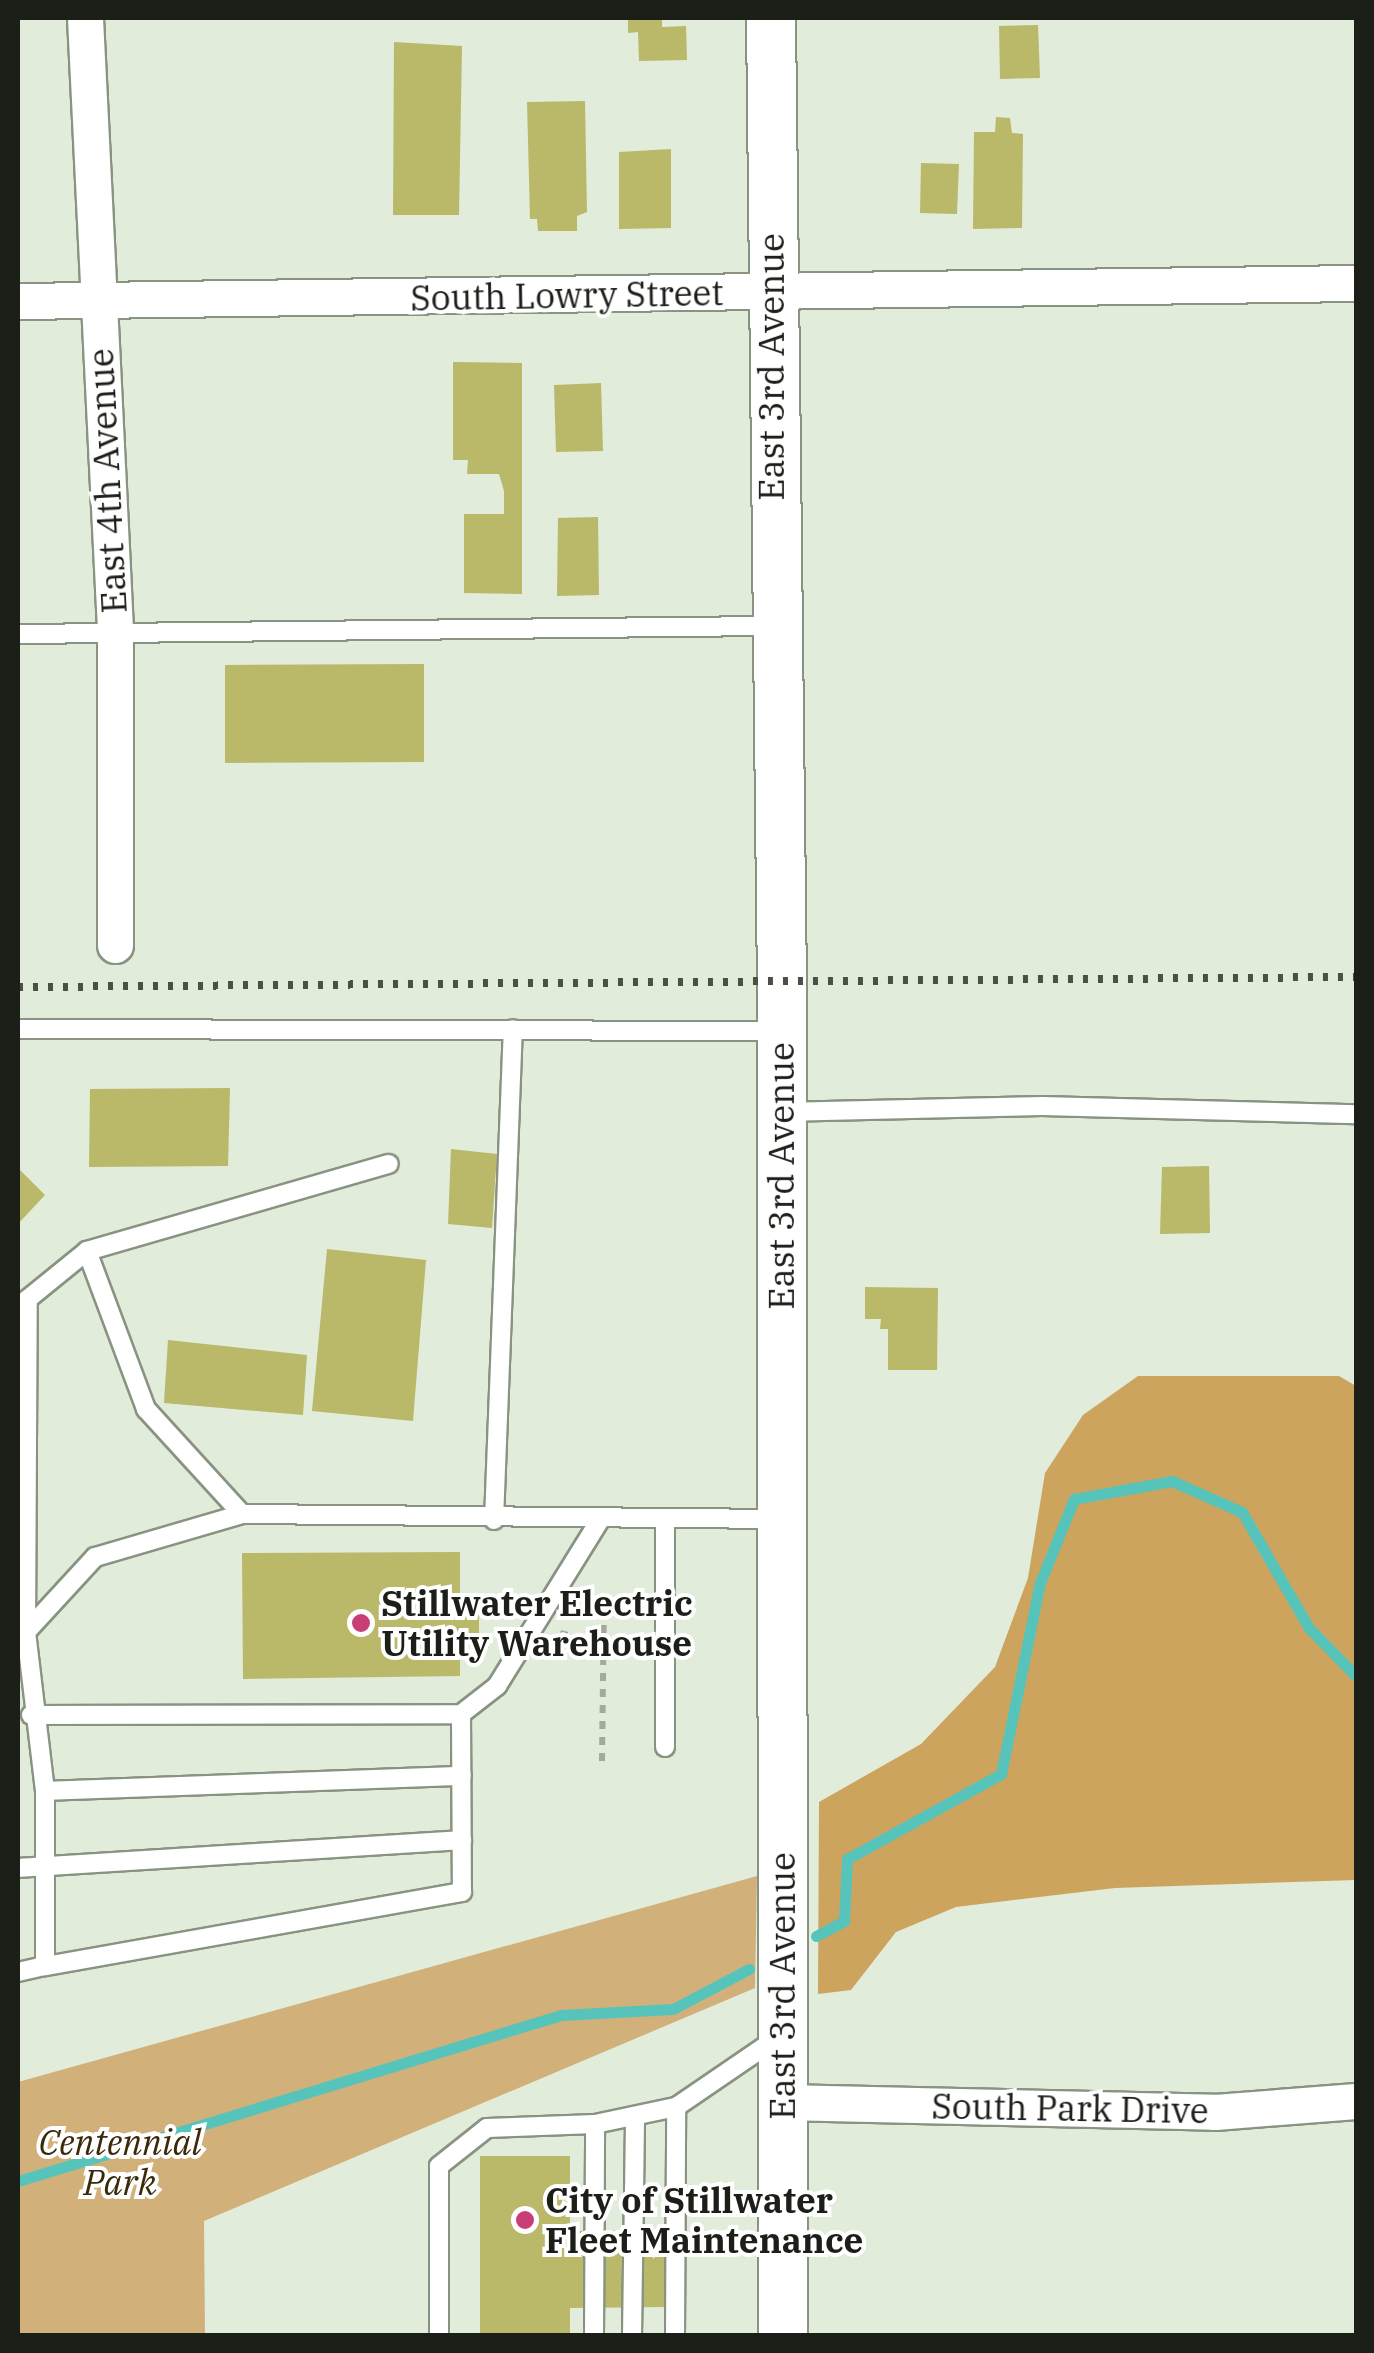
<!DOCTYPE html>
<html>
<head>
<meta charset="utf-8">
<style>
  body { margin:0 }
  #map { position:relative; width:1374px; height:2353px; overflow:hidden; background:#e1ecda; font-family:"IBM Plex Serif",serif }
  div>[style] { position:absolute }
  .green>* { inset:0; background:#d1b179 }
  .forest>* { inset:0; background:#cca45d }
  .stream>* { height:11px; margin:-5.5px; padding:0 5.5px; transform-origin:5.5px; border-radius:5.5px; background:#56c4bb }
  .building>* { inset:0; background:#bab869 }
  .path>* { height:6px; margin-top:-3px; transform-origin:0; background:repeating-linear-gradient(90deg,#a1aa9c 0 8px,transparent 0 16px) }
  .roads { filter:drop-shadow(2px 0 #889382) drop-shadow(-2px 0 #889382) drop-shadow(0 2px #889382) drop-shadow(0 -2px #889382) }
  .lane>* { height:18px; margin:-9px; padding:0 9px; transform-origin:9px; border-radius:9px; background:#fff }
  .street>* { height:35px; margin:-17.5px; padding:0 17.5px; transform-origin:17.5px; border-radius:17.5px; background:#fff }
  .secondary>* { height:48px; margin:-24px; padding:0 24px; transform-origin:24px; border-radius:24px; background:#fff }
  .rail>* { height:8px; margin-top:-4px; transform-origin:0; background:repeating-linear-gradient(90deg,#4b5047 0 5px,transparent 0 15px) }
  .dots>* { width:28px; height:28px; translate:-50% -50%; box-sizing:border-box; border:5px solid #fff; border-radius:50% }
  span { translate:-50% -50%; white-space:nowrap; text-align:center; line-height:1.15; -webkit-text-stroke:8px #fff; paint-order:stroke }
  .street-label { font-size:35px; color:#1b1f18 }
  .poi-label { font-size:35px; color:#1b1f18; font-weight:700 }
  .left { translate:0 -50%; text-align:left }
  .park-label { font-size:35px; color:#3b2a0a; font-style:italic }
  .frame { position:absolute; inset:0; border:20px solid #1b1f18; pointer-events:none }
</style>
</head>
<body>
<div id="map">
  <div class="green">
    <div style="clip-path:polygon(757px 1876px,755px 1988px,204px 2221px,205px 2335px,18px 2335px,18px 2082px)"></div>
  </div>
  <div class="forest">
    <div style="clip-path:polygon(1138px 1376px,1339px 1376px,1356px 1386px,1356px 1880px,1115px 1888px,956px 1907px,896px 1932px,851px 1990px,818px 1994px,819px 1802px,921px 1744px,995px 1667px,1028px 1578px,1045px 1473px,1083px 1415px)"></div>
  </div>
  <div class="stream">
    <div style="left:816px;top:1936px;width:32px;rotate:-28deg"></div>
    <div style="left:844px;top:1921px;width:62px;rotate:-87.2deg"></div>
    <div style="left:847px;top:1859px;width:176px;rotate:-28.9deg"></div>
    <div style="left:1001px;top:1774px;width:195px;rotate:-78.5deg"></div>
    <div style="left:1040px;top:1583px;width:91px;rotate:-68deg"></div>
    <div style="left:1074px;top:1499px;width:100px;rotate:-10.4deg"></div>
    <div style="left:1172px;top:1481px;width:77px;rotate:23.9deg"></div>
    <div style="left:1242px;top:1512px;width:134px;rotate:60deg"></div>
    <div style="left:1309px;top:1628px;width:67px;rotate:45.6deg"></div>
    <div style="left:18px;top:2181px;width:568px;rotate:-17deg"></div>
    <div style="left:561px;top:2015px;width:112px;rotate:-3.1deg"></div>
    <div style="left:673px;top:2009px;width:86px;rotate:-27.8deg"></div>
  </div>
  <div class="building">
    <div style="clip-path:polygon(628px 18px,662px 18px,662px 27px,686px 26px,687px 60px,639px 61px,638px 32px,628px 33px)"></div>
    <div style="clip-path:polygon(1038px 25px,1040px 78px,1000px 79px,999px 26px)"></div>
    <div style="clip-path:polygon(394px 42px,462px 46px,459px 215px,393px 215px)"></div>
    <div style="clip-path:polygon(585px 101px,587px 212px,577px 216px,577px 231px,538px 231px,537px 219px,530px 219px,527px 102px)"></div>
    <div style="clip-path:polygon(996px 117px,1010px 118px,1012px 133px,1023px 134px,1022px 228px,973px 229px,974px 132px,995px 132px)"></div>
    <div style="clip-path:polygon(671px 149px,671px 228px,619px 229px,619px 152px)"></div>
    <div style="clip-path:polygon(921px 163px,959px 164px,957px 214px,920px 213px)"></div>
    <div style="clip-path:polygon(453px 362px,522px 363px,522px 594px,464px 593px,464px 514px,504px 514px,504px 491px,499px 474px,467px 474px,468px 460px,453px 460px)"></div>
    <div style="clip-path:polygon(601px 383px,603px 451px,556px 452px,554px 385px)"></div>
    <div style="clip-path:polygon(598px 517px,599px 595px,557px 596px,558px 518px)"></div>
    <div style="clip-path:polygon(424px 664px,424px 762px,225px 763px,225px 665px)"></div>
    <div style="clip-path:polygon(230px 1088px,228px 1166px,89px 1167px,90px 1089px)"></div>
    <div style="clip-path:polygon(451px 1149px,497px 1154px,492px 1228px,448px 1224px)"></div>
    <div style="clip-path:polygon(1209px 1166px,1210px 1233px,1160px 1234px,1162px 1167px)"></div>
    <div style="clip-path:polygon(18px 1168px,45px 1195px,18px 1224px)"></div>
    <div style="clip-path:polygon(327px 1249px,426px 1260px,413px 1421px,312px 1411px)"></div>
    <div style="clip-path:polygon(865px 1287px,938px 1288px,937px 1370px,888px 1370px,888px 1329px,880px 1329px,881px 1319px,865px 1319px)"></div>
    <div style="clip-path:polygon(168px 1340px,307px 1355px,303px 1415px,164px 1403px)"></div>
    <div style="clip-path:polygon(460px 1552px,460px 1604px,479px 1603px,479px 1643px,460px 1643px,460px 1676px,243px 1679px,242px 1553px)"></div>
    <div style="clip-path:polygon(480px 2156px,570px 2156px,570px 2231px,665px 2230px,666px 2307px,570px 2308px,570px 2336px,480px 2336px)"></div>
  </div>
  <div class="path">
    <div style="left:560px;top:1633px;width:44px;rotate:14.3deg"></div>
    <div style="left:469px;top:1643px;width:20px;rotate:6deg"></div>
    <div style="left:602px;top:1761px;width:159px;rotate:-89.3deg"></div>
  </div>
  <div class="roads">
    <div class="lane">
      <div style="left:18px;top:634px;width:756px;rotate:-0.61deg"></div>
      <div style="left:18px;top:1029px;width:762px;rotate:0.15deg"></div>
      <div style="left:781px;top:1112px;width:261px;rotate:-1.3deg"></div>
      <div style="left:1042px;top:1106px;width:314px;rotate:1.5deg"></div>
      <div style="left:87px;top:1251px;width:169px;rotate:69.5deg"></div>
      <div style="left:146px;top:1409px;width:142px;rotate:47.6deg"></div>
      <div style="left:18px;top:1307px;width:89px;rotate:-39.1deg"></div>
      <div style="left:87px;top:1251px;width:314px;rotate:-16.1deg"></div>
      <div style="left:494px;top:1520px;width:491px;rotate:-87.8deg"></div>
      <div style="left:665px;top:1520px;width:227px;rotate:90deg"></div>
      <div style="left:26px;top:1632px;width:333px;rotate:-89.7deg"></div>
      <div style="left:461px;top:1714px;width:178px;rotate:89.7deg"></div>
      <div style="left:462px;top:1892px;width:424px;rotate:169.9deg"></div>
      <div style="left:45px;top:1966px;width:175px;rotate:-90deg"></div>
      <div style="left:45px;top:1791px;width:160px;rotate:-96.8deg"></div>
      <div style="left:26px;top:1632px;width:102px;rotate:-47.4deg"></div>
      <div style="left:95px;top:1557px;width:153px;rotate:-16.3deg"></div>
      <div style="left:242px;top:1514px;width:536px;rotate:0.53deg"></div>
      <div style="left:31px;top:1715px;width:430px;rotate:-0.1deg"></div>
      <div style="left:461px;top:1714px;width:46px;rotate:-37.9deg"></div>
      <div style="left:497px;top:1686px;width:195px;rotate:-58.2deg"></div>
      <div style="left:45px;top:1791px;width:417px;rotate:-2.1deg"></div>
      <div style="left:18px;top:1868px;width:445px;rotate:-3.6deg"></div>
      <div style="left:18px;top:1972px;width:28px;rotate:-13deg"></div>
      <div style="left:439px;top:2336px;width:170px;rotate:-90deg"></div>
      <div style="left:439px;top:2166px;width:61px;rotate:-38.4deg"></div>
      <div style="left:487px;top:2128px;width:108px;rotate:-2.1deg"></div>
      <div style="left:595px;top:2124px;width:83px;rotate:-11.9deg"></div>
      <div style="left:676px;top:2107px;width:122px;rotate:-34.3deg"></div>
      <div style="left:594px;top:2336px;width:212px;rotate:-89.7deg"></div>
      <div style="left:632px;top:2336px;width:220px;rotate:-89.2deg"></div>
      <div style="left:675px;top:2336px;width:229px;rotate:-89.7deg"></div>
    </div>
    <div class="street">
      <div style="left:85px;top:18px;width:613px;rotate:87.19deg"></div>
      <div style="left:115px;top:630px;width:315px;rotate:90deg"></div>
      <div style="left:18px;top:301px;width:1338px;rotate:-0.77deg"></div>
      <div style="left:782px;top:2102px;width:433px;rotate:1.3deg"></div>
      <div style="left:1215px;top:2112px;width:141px;rotate:-4.5deg"></div>
    </div>
    <div class="secondary">
      <div style="left:771px;top:18px;width:966px;rotate:89.35deg"></div>
      <div style="left:782px;top:984px;width:1352px;rotate:89.96deg"></div>
    </div>
  </div>
  <div class="rail">
    <div style="left:18px;top:987px;width:1338px;rotate:-0.43deg"></div>
  </div>
  <div class="dots">
    <div style="left:361px;top:1623px;background:#c83e77"></div>
    <div style="left:525px;top:2220px;background:#c83e77"></div>
  </div>
  <div class="street-label">
    <span style="left:567px;top:295px;rotate:-1deg">South Lowry Street</span>
    <span style="left:771px;top:367px;rotate:-90deg">East 3rd Avenue</span>
    <span style="left:107px;top:481px;rotate:-93deg">East 4th Avenue</span>
    <span style="left:781px;top:1176px;rotate:-90deg">East 3rd Avenue</span>
    <span style="left:782px;top:1986px;rotate:-90deg">East 3rd Avenue</span>
    <span style="left:1070px;top:2108px;rotate:1deg">South Park Drive</span>
  </div>
  <div class="poi-label">
    <span class="left" style="left:381px;top:1623px">Stillwater Electric<br>Utility Warehouse</span>
    <span class="left" style="left:545px;top:2220px">City of Stillwater<br>Fleet Maintenance</span>
  </div>
  <div class="park-label">
    <span style="left:120px;top:2162px">Centennial<br>Park</span>
  </div>
  <div class="frame"></div>
</div>
</body>
</html>
